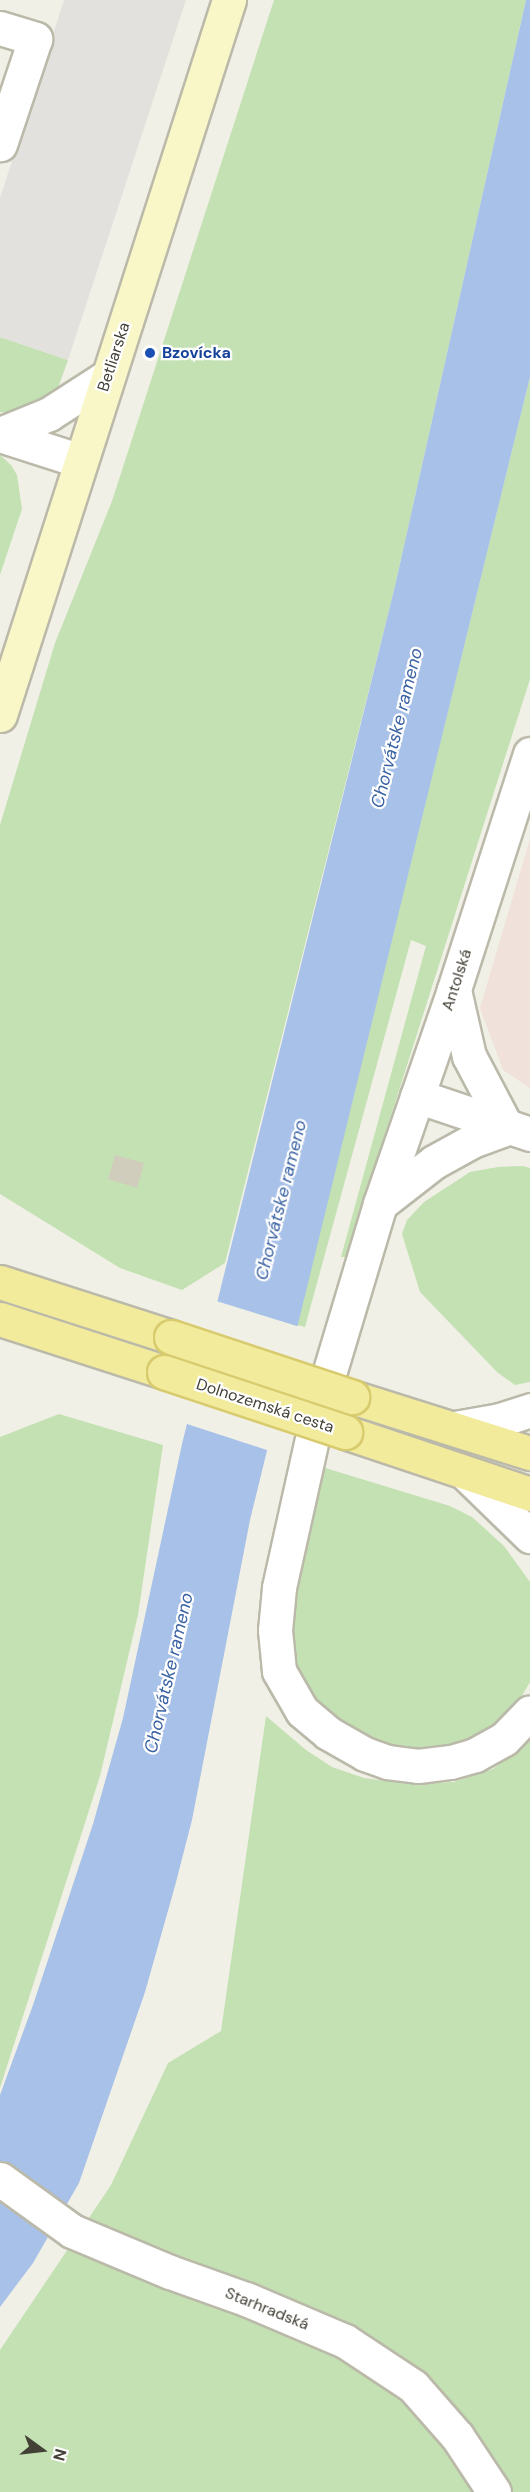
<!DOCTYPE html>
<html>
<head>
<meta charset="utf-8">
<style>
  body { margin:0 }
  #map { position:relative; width:530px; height:2492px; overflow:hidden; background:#f1f0e6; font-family:"DM Sans",sans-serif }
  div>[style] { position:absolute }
  .medical>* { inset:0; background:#f0e1da }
  .green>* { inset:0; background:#c3e1b2 }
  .parking>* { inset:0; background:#e2e1dd }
  .water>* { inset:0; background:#a8c1e8 }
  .pier>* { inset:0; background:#f1f0e6 }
  .building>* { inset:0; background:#d1cdbc }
  .roads { filter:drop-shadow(2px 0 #bbb9a9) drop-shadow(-2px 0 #bbb9a9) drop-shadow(0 2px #bbb9a9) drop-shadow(0 -2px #bbb9a9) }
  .street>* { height:33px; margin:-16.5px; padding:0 16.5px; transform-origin:16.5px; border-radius:16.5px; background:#fff }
  .secondary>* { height:33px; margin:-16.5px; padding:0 16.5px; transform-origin:16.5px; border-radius:16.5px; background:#f9f6c8 }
  .primary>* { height:33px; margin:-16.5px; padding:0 16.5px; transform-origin:16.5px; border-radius:16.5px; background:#f3eb9c }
  .bridges { filter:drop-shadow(2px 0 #d7cb6e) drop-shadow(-2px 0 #d7cb6e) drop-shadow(0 2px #d7cb6e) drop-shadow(0 -2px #d7cb6e) }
  .primary-bridge>* { height:33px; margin:-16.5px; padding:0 16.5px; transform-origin:16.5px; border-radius:16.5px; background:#f3eb9c }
  .dots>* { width:16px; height:16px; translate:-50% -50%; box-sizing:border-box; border:3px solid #fff; border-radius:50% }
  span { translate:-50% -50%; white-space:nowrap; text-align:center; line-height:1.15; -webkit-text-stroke:4.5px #fff; paint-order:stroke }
  .transit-label { font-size:16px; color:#164399; font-weight:700 }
  .left { translate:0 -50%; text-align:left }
  .street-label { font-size:16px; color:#434036 }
  .water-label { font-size:18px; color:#3b63a3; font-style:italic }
  .north { position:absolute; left:12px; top:2420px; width:60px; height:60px; -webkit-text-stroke:4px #fff; paint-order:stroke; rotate:105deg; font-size:16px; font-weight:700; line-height:24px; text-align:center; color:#434036 }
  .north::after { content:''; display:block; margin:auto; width:21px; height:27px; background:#434036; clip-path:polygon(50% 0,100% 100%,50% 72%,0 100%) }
</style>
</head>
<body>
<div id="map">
  <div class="medical">
    <div style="clip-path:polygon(530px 839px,530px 1088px,503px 1070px,480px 1008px)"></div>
  </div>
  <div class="green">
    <div style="clip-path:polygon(274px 0,526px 0,395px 586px,225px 1263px,182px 1290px,120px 1268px,0 1194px,0 825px,55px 643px,112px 501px)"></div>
    <div style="clip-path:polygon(0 337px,68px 360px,58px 388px,51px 396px,20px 414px,0 412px)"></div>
    <div style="clip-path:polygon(530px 377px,530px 679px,346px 1257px,341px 1257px,426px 946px,411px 940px,305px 1327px,297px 1325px)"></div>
    <div style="clip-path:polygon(0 455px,11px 465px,17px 475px,22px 509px,0 575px)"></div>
    <div style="clip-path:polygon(523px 1166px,530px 1168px,530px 1382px,515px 1385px,498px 1373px,420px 1292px,402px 1234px,407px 1220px,424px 1202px,470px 1172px,498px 1167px)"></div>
    <div style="clip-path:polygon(59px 1414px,163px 1445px,138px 1615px,100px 1776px,0 2088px,0 1437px)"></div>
    <div style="clip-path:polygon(322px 1467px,450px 1506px,472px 1517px,504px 1546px,530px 1582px,530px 1682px,520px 1699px,501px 1720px,477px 1738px,447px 1748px,415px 1750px,384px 1743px,349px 1727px,327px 1713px,306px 1687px,295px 1662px,291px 1623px,295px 1584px)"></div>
    <div style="clip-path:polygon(266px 1716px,306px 1750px,332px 1767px,364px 1778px,409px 1784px,454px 1782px,493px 1769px,530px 1741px,530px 2492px,0 2492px,0 2350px,111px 2185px,168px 2063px,221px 2031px)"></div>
  </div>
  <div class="parking">
    <div style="clip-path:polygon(64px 0,186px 0,68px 360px,0 337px,0 198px)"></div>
  </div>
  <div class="water">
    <div style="clip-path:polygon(526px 0,530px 0,530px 377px,250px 1520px,192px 1820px,175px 1886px,145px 1992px,79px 2183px,33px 2263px,0 2307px,0 2095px,33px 2005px,93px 1824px,123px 1718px,182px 1444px,395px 586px)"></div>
  </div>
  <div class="pier">
    <div style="clip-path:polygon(213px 1300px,300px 1327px,270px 1451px,184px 1423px)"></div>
  </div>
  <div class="building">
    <div style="clip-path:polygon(115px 1155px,144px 1163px,137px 1188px,108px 1179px)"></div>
  </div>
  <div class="roads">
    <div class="street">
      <div style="left:0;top:28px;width:37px;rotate:17deg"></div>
      <div style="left:35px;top:39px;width:111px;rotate:108.4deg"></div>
      <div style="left:0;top:434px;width:53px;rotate:-22.2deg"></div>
      <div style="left:49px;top:414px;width:70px;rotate:-32.8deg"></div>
      <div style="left:0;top:435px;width:85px;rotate:17.8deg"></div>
      <div style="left:530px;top:754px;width:248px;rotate:107.9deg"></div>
      <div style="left:454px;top:990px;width:226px;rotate:109.1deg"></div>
      <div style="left:380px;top:1204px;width:212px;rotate:106.7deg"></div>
      <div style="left:319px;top:1407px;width:185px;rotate:102.5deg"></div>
      <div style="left:279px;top:1588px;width:42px;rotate:95.4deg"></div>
      <div style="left:275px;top:1630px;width:41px;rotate:84.4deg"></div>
      <div style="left:279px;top:1671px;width:46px;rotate:60.1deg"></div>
      <div style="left:302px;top:1711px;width:34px;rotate:40deg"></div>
      <div style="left:328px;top:1733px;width:43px;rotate:29.6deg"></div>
      <div style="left:365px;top:1754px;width:23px;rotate:20deg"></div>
      <div style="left:387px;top:1762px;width:31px;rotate:7deg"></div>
      <div style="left:418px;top:1766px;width:33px;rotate:-7deg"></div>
      <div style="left:451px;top:1762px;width:25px;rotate:-16deg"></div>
      <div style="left:475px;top:1755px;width:33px;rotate:-29deg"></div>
      <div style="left:504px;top:1739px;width:37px;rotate:-46deg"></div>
      <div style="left:454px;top:990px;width:68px;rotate:77.2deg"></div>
      <div style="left:469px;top:1056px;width:81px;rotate:62.2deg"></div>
      <div style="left:417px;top:1096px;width:119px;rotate:18.6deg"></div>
      <div style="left:380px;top:1204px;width:68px;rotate:-37.9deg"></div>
      <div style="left:434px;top:1162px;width:43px;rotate:-28.9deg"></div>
      <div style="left:472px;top:1141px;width:37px;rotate:-20deg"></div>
      <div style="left:455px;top:1428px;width:46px;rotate:-10.1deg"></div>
      <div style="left:500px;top:1420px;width:32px;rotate:-18deg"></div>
      <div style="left:465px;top:1473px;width:91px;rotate:44.1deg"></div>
      <div style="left:0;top:2179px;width:89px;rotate:35.8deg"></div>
      <div style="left:72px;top:2231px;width:106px;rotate:22.7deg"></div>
      <div style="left:170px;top:2272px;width:81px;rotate:19.6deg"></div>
      <div style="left:246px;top:2299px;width:108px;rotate:23deg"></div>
      <div style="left:345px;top:2341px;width:82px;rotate:33.5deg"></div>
      <div style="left:413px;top:2386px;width:67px;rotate:48.7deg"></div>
      <div style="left:457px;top:2436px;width:67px;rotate:56.5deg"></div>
    </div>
    <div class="secondary">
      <div style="left:0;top:715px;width:751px;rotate:-72.24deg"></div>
    </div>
    <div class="primary">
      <div style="left:0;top:1282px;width:180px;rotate:17.8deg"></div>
      <div style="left:0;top:1319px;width:172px;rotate:17.9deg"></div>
      <div style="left:352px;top:1397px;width:187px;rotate:17.5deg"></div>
      <div style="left:345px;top:1432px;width:195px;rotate:18.5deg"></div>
    </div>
  </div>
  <div class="bridges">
    <div class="primary-bridge">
      <div style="left:171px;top:1337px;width:191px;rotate:18.3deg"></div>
      <div style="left:164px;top:1372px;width:191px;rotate:18.3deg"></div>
    </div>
  </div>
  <div class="dots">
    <div style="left:150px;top:353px;background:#1a4fb4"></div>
  </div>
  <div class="transit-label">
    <span class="left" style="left:162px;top:353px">Bzovícka</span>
  </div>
  <div class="street-label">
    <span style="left:114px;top:357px;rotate:-72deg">Betliarska</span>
    <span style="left:457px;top:980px;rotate:-72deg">Antolská</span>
    <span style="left:265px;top:1406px;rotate:18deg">Dolnozemská cesta</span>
    <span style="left:267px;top:2309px;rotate:22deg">Starhradská</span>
  </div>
  <div class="water-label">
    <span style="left:397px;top:728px;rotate:-76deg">Chorvátske rameno</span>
    <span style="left:281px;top:1200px;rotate:-76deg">Chorvátske rameno</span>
    <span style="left:169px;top:1673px;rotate:-77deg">Chorvátske rameno</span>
  </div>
  <div class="north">N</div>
</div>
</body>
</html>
